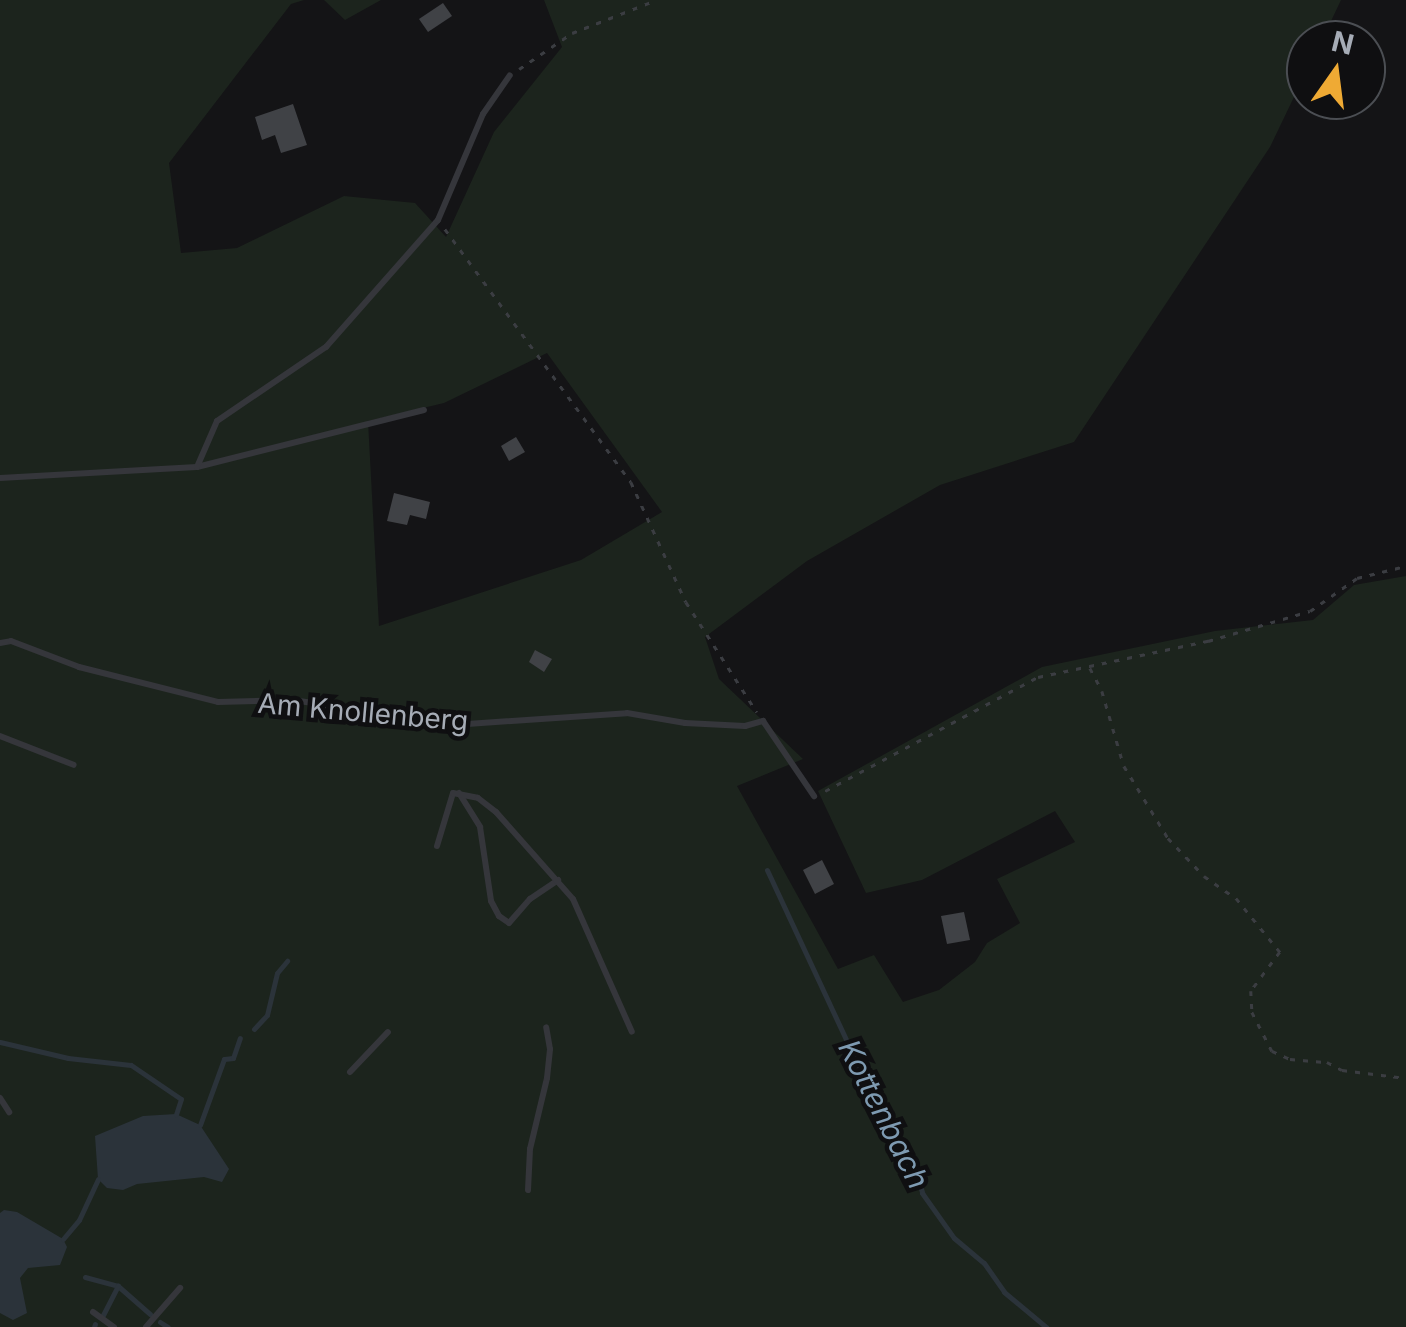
<!DOCTYPE html>
<html>
<head>
<meta charset="utf-8">
<style>
  body { margin:0 }
  #map { position:relative; width:1406px; height:1327px; overflow:hidden; background:#141416; font-family:Inter,sans-serif }
  div>[style] { position:absolute }
  .green>* { inset:0; background:#1c241d }
  .water>* { inset:0; background:#2b333a }
  .stream>* { height:5px; margin:-2.5px; padding:0 2.5px; transform-origin:2.5px; border-radius:2.5px; background:#2b333a }
  .building>* { inset:0; background:#404246 }
  .path>* { height:2.5px; margin-top:-1.25px; transform-origin:0; background:repeating-linear-gradient(90deg,#3b3d42 0 5px,transparent 0 13px) }
  .lane>* { height:6px; margin:-3px; padding:0 3px; transform-origin:3px; border-radius:3px; background:#35363b }
  span { translate:-50% -50%; white-space:nowrap; text-align:center; line-height:1.15; -webkit-text-stroke:9px #0f0f11; paint-order:stroke }
  .street-label { font-size:28px; color:#a6acb6 }
  .water-label { font-size:30px; color:#7e9ab1; font-style:italic }
  .north { position:absolute; left:1286px; top:20px; width:100px; height:100px; box-sizing:border-box; background:#0f0f11; border:2px solid #4b4e53; border-radius:50%; rotate:14deg; font-size:28px; font-weight:700; line-height:40px; text-align:center; color:#a6acb6 }
  .north::after { content:''; display:block; margin:auto; width:35px; height:45px; background:#efaa34; clip-path:polygon(50% 0,100% 100%,50% 72%,0 100%) }
</style>
</head>
<body>
<div id="map">
  <div class="green">
    <div style="clip-path:polygon(evenodd,0 0,304px 0,291px 4px,169px 163px,181px 253px,237px 248px,344px 196px,415px 203px,446px 237px,494px 132px,562px 47px,544px 0,1341px 0,1322px 40px,1306px 40px,1306px 72px,1270px 147px,1074px 442px,940px 485px,807px 561px,705px 637px,719px 679px,803px 759px,737px 786px,838px 969px,874px 955px,903px 1002px,939px 990px,975px 962px,987px 943px,1020px 923px,997px 879px,1075px 842px,1055px 811px,922px 880px,866px 893px,818px 791px,1042px 667px,1215px 631px,1313px 620px,1354px 585px,1406px 576px,1406px 1327px,0 1327px,0 0,547px 353px,662px 512px,581px 560px,379px 626px,368px 421px,444px 403px,547px 353px)"></div>
    <div style="clip-path:polygon(324px 0,381px 0,345px 20px)"></div>
  </div>
  <div class="water">
    <div style="clip-path:polygon(176px 1114px,200px 1125px,229px 1169px,222px 1182px,204px 1177px,137px 1184px,123px 1190px,107px 1188px,98px 1179px,95px 1136px,143px 1116px)"></div>
    <div style="clip-path:polygon(4px 1210px,17px 1212px,63px 1239px,67px 1247px,60px 1265px,28px 1268px,20px 1278px,27px 1313px,13px 1320px,0 1313px,0 1213px)"></div>
  </div>
  <div class="stream">
    <div style="left:767px;top:870px;width:251px;rotate:65deg"></div>
    <div style="left:873px;top:1097px;width:70px;rotate:57.2deg"></div>
    <div style="left:911px;top:1156px;width:39px;rotate:73deg"></div>
    <div style="left:922px;top:1193px;width:55px;rotate:54.6deg"></div>
    <div style="left:954px;top:1238px;width:39px;rotate:40deg"></div>
    <div style="left:984px;top:1263px;width:35px;rotate:55deg"></div>
    <div style="left:1004px;top:1292px;width:55px;rotate:39.8deg"></div>
    <div style="left:254px;top:1029px;width:19px;rotate:-47deg"></div>
    <div style="left:267px;top:1015px;width:43px;rotate:-76.6deg"></div>
    <div style="left:277px;top:973px;width:16px;rotate:-50deg"></div>
    <div style="left:0;top:1042px;width:70px;rotate:13.2deg"></div>
    <div style="left:68px;top:1058px;width:63px;rotate:6.3deg"></div>
    <div style="left:131px;top:1065px;width:60px;rotate:34.2deg"></div>
    <div style="left:181px;top:1099px;width:16px;rotate:108deg"></div>
    <div style="left:200px;top:1125px;width:70px;rotate:-70deg"></div>
    <div style="left:224px;top:1059px;width:9px;rotate:-6deg"></div>
    <div style="left:233px;top:1058px;width:21px;rotate:-71deg"></div>
    <div style="left:63px;top:1239px;width:25px;rotate:-50deg"></div>
    <div style="left:79px;top:1220px;width:45px;rotate:-65.1deg"></div>
    <div style="left:85px;top:1277px;width:34px;rotate:15deg"></div>
    <div style="left:118px;top:1286px;width:43px;rotate:41.2deg"></div>
    <div style="left:103px;top:1315px;width:33px;rotate:-63deg"></div>
    <div style="left:160px;top:1322px;width:9px;rotate:32deg"></div>
    <div style="left:94px;top:1327px;width:3px;rotate:-72deg"></div>
  </div>
  <div class="building">
    <div style="clip-path:polygon(443px 3px,452px 16px,428px 32px,419px 19px)"></div>
    <div style="clip-path:polygon(293px 104px,307px 145px,281px 153px,275px 135px,262px 140px,255px 117px)"></div>
    <div style="clip-path:polygon(516px 437px,525px 452px,509px 461px,501px 446px)"></div>
    <div style="clip-path:polygon(394px 493px,430px 502px,426px 519px,410px 515px,407px 525px,387px 521px)"></div>
    <div style="clip-path:polygon(535px 650px,552px 659px,544px 672px,529px 662px)"></div>
    <div style="clip-path:polygon(822px 860px,834px 884px,815px 894px,803px 870px)"></div>
    <div style="clip-path:polygon(964px 912px,970px 940px,947px 944px,941px 916px)"></div>
  </div>
  <div class="path">
    <div style="left:519px;top:69px;width:64px;rotate:-34.2deg"></div>
    <div style="left:572px;top:33px;width:90px;rotate:-21.4deg"></div>
    <div style="left:445px;top:229px;width:314px;rotate:53.7deg"></div>
    <div style="left:631px;top:482px;width:132px;rotate:65.4deg"></div>
    <div style="left:686px;top:602px;width:131px;rotate:57.2deg"></div>
    <div style="left:1090px;top:668px;width:26px;rotate:62deg"></div>
    <div style="left:1102px;top:691px;width:78px;rotate:73.7deg"></div>
    <div style="left:1124px;top:766px;width:84px;rotate:58.6deg"></div>
    <div style="left:1168px;top:838px;width:52px;rotate:46.5deg"></div>
    <div style="left:1204px;top:876px;width:39px;rotate:35deg"></div>
    <div style="left:1236px;top:898px;width:70px;rotate:50.8deg"></div>
    <div style="left:1280px;top:952px;width:49px;rotate:126.6deg"></div>
    <div style="left:1251px;top:991px;width:21px;rotate:87deg"></div>
    <div style="left:1252px;top:1012px;width:44px;rotate:62.9deg"></div>
    <div style="left:1272px;top:1051px;width:20px;rotate:24deg"></div>
    <div style="left:1290px;top:1059px;width:37px;rotate:5deg"></div>
    <div style="left:1327px;top:1062px;width:17px;rotate:28deg"></div>
    <div style="left:1342px;top:1070px;width:64px;rotate:7.1deg"></div>
    <div style="left:825px;top:791px;width:242px;rotate:-28.2deg"></div>
    <div style="left:1038px;top:677px;width:174px;rotate:-12deg"></div>
    <div style="left:1208px;top:641px;width:106px;rotate:-16.4deg"></div>
    <div style="left:1310px;top:611px;width:57px;rotate:-35.1deg"></div>
    <div style="left:1357px;top:578px;width:50px;rotate:-13.8deg"></div>
  </div>
  <div class="lane">
    <div style="left:197px;top:467px;width:234px;rotate:-14.1deg"></div>
    <div style="left:0;top:478px;width:197px;rotate:-3.2deg"></div>
    <div style="left:197px;top:467px;width:50px;rotate:-66.5deg"></div>
    <div style="left:217px;top:421px;width:132px;rotate:-34.2deg"></div>
    <div style="left:326px;top:347px;width:169px;rotate:-48.6deg"></div>
    <div style="left:438px;top:220px;width:115px;rotate:-67deg"></div>
    <div style="left:483px;top:114px;width:47px;rotate:-55.3deg"></div>
    <div style="left:0;top:643px;width:11px;rotate:-10deg"></div>
    <div style="left:11px;top:641px;width:73px;rotate:20.9deg"></div>
    <div style="left:79px;top:667px;width:143px;rotate:14.1deg"></div>
    <div style="left:218px;top:702px;width:75px;rotate:-1.5deg"></div>
    <div style="left:293px;top:700px;width:162px;rotate:8.9deg"></div>
    <div style="left:453px;top:725px;width:174px;rotate:-3.9deg"></div>
    <div style="left:627px;top:713px;width:59px;rotate:9.8deg"></div>
    <div style="left:685px;top:723px;width:60px;rotate:2.9deg"></div>
    <div style="left:745px;top:726px;width:19px;rotate:-16deg"></div>
    <div style="left:763px;top:721px;width:91px;rotate:55.8deg"></div>
    <div style="left:0;top:736px;width:79px;rotate:21.4deg"></div>
    <div style="left:459px;top:793px;width:40px;rotate:58deg"></div>
    <div style="left:480px;top:827px;width:75px;rotate:81.5deg"></div>
    <div style="left:491px;top:901px;width:17px;rotate:62deg"></div>
    <div style="left:499px;top:916px;width:12px;rotate:35deg"></div>
    <div style="left:509px;top:923px;width:32px;rotate:-49deg"></div>
    <div style="left:530px;top:899px;width:34px;rotate:-34deg"></div>
    <div style="left:437px;top:846px;width:55px;rotate:-73.2deg"></div>
    <div style="left:453px;top:793px;width:25px;rotate:11deg"></div>
    <div style="left:478px;top:798px;width:23px;rotate:38deg"></div>
    <div style="left:496px;top:812px;width:116px;rotate:48.5deg"></div>
    <div style="left:573px;top:899px;width:145px;rotate:66.1deg"></div>
    <div style="left:350px;top:1072px;width:55px;rotate:-46.5deg"></div>
    <div style="left:0;top:1098px;width:17px;rotate:57deg"></div>
    <div style="left:528px;top:1190px;width:41px;rotate:-87.2deg"></div>
    <div style="left:530px;top:1149px;width:73px;rotate:-76.5deg"></div>
    <div style="left:547px;top:1078px;width:29px;rotate:-84deg"></div>
    <div style="left:550px;top:1049px;width:22px;rotate:-100deg"></div>
    <div style="left:93px;top:1312px;width:26px;rotate:36deg"></div>
    <div style="left:146px;top:1327px;width:52px;rotate:-48.9deg"></div>
  </div>
  <div class="street-label">
    <span style="left:363px;top:712px;rotate:5deg">Am Knollenberg</span>
  </div>
  <div class="water-label">
    <span style="left:884px;top:1114px;rotate:63deg">Kottenbach</span>
  </div>
  <div class="north">N</div>
</div>
</body>
</html>
